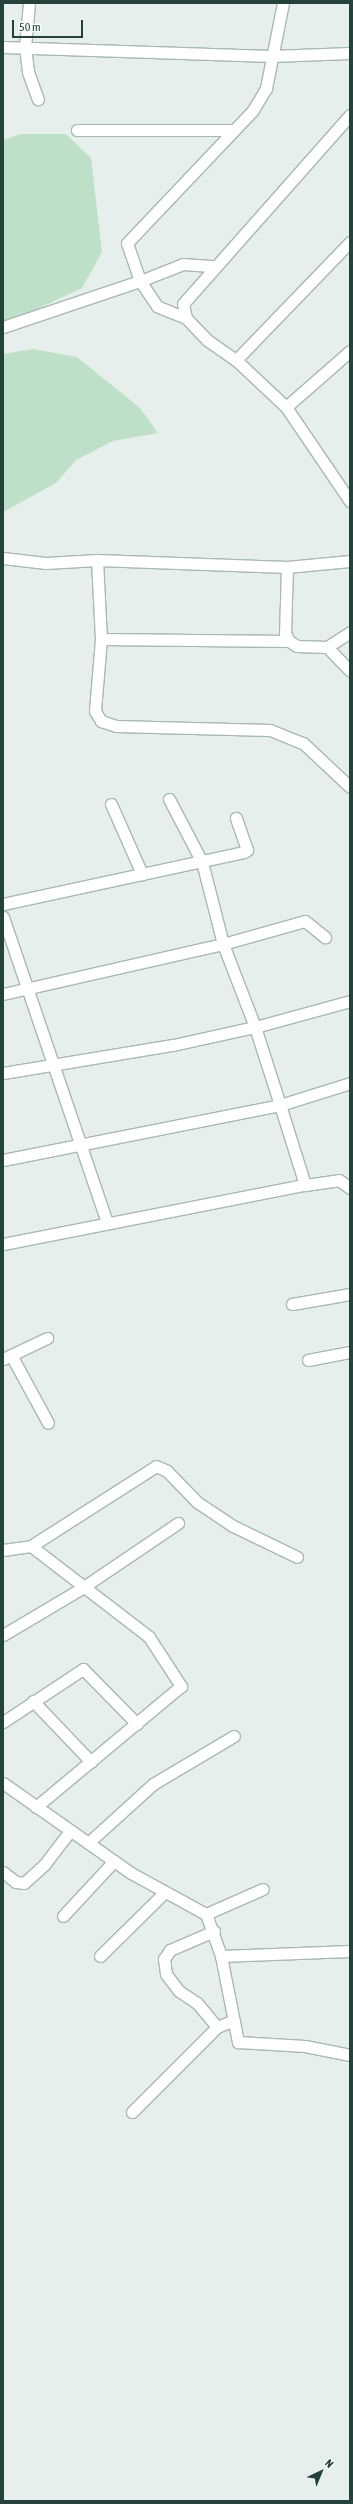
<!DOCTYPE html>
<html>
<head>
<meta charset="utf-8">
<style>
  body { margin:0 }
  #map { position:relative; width:353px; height:2504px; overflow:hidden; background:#e6efeb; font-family:"Asap Condensed",sans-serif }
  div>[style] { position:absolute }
  .green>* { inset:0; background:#bfe0c8 }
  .roads { filter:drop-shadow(1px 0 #a8b8b2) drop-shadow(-1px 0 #a8b8b2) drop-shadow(0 1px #a8b8b2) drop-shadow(0 -1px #a8b8b2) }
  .street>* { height:11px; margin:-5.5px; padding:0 5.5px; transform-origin:5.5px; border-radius:5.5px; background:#fff }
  span { translate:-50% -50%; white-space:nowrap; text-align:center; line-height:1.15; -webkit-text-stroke:3px #f7fbf9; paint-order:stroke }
  .frame { position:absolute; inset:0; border:4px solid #24423a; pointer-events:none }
  .north { position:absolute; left:301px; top:2452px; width:40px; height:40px; -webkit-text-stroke:3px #f7fbf9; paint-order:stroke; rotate:44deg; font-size:11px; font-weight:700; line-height:16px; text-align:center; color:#24423a }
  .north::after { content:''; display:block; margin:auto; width:14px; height:18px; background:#24423a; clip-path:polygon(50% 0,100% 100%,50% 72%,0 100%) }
  .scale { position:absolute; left:12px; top:20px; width:71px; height:18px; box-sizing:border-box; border:2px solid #24423a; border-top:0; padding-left:5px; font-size:12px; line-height:14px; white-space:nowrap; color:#24423a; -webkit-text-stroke:3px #f7fbf9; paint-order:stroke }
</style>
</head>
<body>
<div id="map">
  <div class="green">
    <div style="clip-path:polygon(21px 134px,66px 134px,91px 158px,102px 252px,82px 288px,3px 325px,3px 140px)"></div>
    <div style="clip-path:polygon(33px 349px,77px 357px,140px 408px,158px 433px,113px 441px,76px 460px,56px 483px,3px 512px,3px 354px)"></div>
  </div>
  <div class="roads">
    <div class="street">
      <div style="left:29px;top:3px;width:44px;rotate:95.2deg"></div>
      <div style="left:25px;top:47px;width:25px;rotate:83deg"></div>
      <div style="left:28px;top:72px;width:29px;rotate:70deg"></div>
      <div style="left:3px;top:47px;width:268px;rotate:1.9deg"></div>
      <div style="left:271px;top:56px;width:79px;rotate:-2.2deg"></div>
      <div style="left:350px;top:115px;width:252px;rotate:131.5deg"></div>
      <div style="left:183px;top:304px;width:14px;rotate:78deg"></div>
      <div style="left:186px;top:318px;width:30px;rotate:46deg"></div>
      <div style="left:207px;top:340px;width:35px;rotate:35deg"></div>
      <div style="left:236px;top:360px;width:69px;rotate:43.2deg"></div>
      <div style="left:286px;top:407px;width:114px;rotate:55.8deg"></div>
      <div style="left:77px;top:130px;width:154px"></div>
      <div style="left:186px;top:318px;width:31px;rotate:-158deg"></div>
      <div style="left:157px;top:306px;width:30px;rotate:-124deg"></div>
      <div style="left:140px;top:281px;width:46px;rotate:-21.6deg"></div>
      <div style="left:183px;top:264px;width:31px;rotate:4deg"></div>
      <div style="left:3px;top:327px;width:145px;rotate:-18.6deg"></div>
      <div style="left:140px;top:281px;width:40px;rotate:-108.9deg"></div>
      <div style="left:127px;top:243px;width:183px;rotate:-46.5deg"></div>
      <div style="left:253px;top:110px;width:26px;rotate:-59deg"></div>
      <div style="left:266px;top:88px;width:87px;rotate:-78.7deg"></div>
      <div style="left:236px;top:360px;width:164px;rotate:-46deg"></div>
      <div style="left:286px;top:407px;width:85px;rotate:-41.2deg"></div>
      <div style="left:3px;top:558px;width:43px;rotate:6.6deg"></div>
      <div style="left:46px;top:563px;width:51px;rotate:-3.4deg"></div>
      <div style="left:97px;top:560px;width:190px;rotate:2.1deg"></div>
      <div style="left:287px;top:567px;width:63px;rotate:-5.4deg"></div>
      <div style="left:97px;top:560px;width:79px;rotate:87.1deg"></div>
      <div style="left:101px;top:639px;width:72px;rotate:94.8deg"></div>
      <div style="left:95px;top:711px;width:12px;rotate:59deg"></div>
      <div style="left:101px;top:721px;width:16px;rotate:18deg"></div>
      <div style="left:116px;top:726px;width:154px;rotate:1.5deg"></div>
      <div style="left:270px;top:730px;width:35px;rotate:22deg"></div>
      <div style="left:303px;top:743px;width:64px;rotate:43.1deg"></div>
      <div style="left:287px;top:567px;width:66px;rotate:91.7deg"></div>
      <div style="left:285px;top:633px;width:9px;rotate:63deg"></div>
      <div style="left:289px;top:641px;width:9px;rotate:32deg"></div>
      <div style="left:297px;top:646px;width:30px;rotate:2deg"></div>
      <div style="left:327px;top:647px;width:33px;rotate:46deg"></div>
      <div style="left:101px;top:639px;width:188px;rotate:0.6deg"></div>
      <div style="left:327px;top:647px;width:27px;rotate:-33deg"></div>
      <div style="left:169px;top:799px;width:71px;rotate:62.4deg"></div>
      <div style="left:202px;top:862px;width:85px;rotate:75.6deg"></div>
      <div style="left:223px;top:944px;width:89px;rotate:68.9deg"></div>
      <div style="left:255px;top:1027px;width:98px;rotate:-15.3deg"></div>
      <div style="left:111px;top:804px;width:77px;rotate:66.1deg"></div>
      <div style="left:3px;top:904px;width:247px;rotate:-12.2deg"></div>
      <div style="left:244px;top:852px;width:4px;rotate:-34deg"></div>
      <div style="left:247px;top:850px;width:34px;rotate:-109deg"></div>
      <div style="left:3px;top:917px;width:322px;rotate:71.2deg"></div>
      <div style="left:3px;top:994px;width:226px;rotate:-12.8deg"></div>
      <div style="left:223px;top:944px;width:85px;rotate:-15.7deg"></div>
      <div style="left:305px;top:921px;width:26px;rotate:39deg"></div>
      <div style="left:3px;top:1073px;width:172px;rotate:-9.4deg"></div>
      <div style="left:173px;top:1045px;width:84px;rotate:-12.4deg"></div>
      <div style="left:255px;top:1027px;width:82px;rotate:72.2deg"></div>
      <div style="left:280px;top:1105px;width:73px;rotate:-17.4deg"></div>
      <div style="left:3px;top:1160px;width:282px;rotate:-11.2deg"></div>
      <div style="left:280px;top:1105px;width:84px;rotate:72.6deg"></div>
      <div style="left:3px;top:1244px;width:308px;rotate:-11.1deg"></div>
      <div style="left:305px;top:1185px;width:34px;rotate:-8deg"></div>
      <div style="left:339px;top:1180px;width:14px;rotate:36deg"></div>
      <div style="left:292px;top:1304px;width:59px;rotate:-9.8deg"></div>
      <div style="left:11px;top:1355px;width:77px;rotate:61.4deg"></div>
      <div style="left:3px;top:1359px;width:49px;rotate:-25.5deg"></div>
      <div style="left:308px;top:1360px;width:43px;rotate:-10.8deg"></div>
      <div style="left:31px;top:1546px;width:149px;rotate:37.6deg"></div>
      <div style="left:149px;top:1637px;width:59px;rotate:56.9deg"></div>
      <div style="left:181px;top:1686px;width:189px;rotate:140.2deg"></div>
      <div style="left:3px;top:1550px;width:28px;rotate:-8deg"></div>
      <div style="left:31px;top:1546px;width:148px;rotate:-32.6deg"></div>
      <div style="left:156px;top:1466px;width:12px;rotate:24deg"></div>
      <div style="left:167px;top:1471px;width:43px;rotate:45.9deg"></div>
      <div style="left:197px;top:1502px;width:43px;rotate:33.7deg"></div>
      <div style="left:233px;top:1526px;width:71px;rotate:25.8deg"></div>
      <div style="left:3px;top:1635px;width:92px;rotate:-30.7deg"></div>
      <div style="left:82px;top:1588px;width:116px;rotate:-34.1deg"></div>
      <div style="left:33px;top:1701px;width:84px;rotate:46.4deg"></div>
      <div style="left:3px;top:1722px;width:96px;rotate:-33.5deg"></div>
      <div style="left:83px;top:1669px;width:77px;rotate:45.5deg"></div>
      <div style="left:3px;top:1783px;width:156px;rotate:35.1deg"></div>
      <div style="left:131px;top:1873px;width:85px;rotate:28.7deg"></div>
      <div style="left:206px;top:1914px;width:45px;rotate:70.3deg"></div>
      <div style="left:221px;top:1956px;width:88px;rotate:78.8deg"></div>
      <div style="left:238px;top:2042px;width:67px;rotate:3.4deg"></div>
      <div style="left:305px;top:2046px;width:46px;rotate:11.3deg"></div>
      <div style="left:88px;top:1843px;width:88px;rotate:-42.2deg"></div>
      <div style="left:153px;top:1784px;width:94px;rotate:-30.7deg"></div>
      <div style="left:3px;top:1872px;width:16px;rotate:38deg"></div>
      <div style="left:16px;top:1882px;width:8px;rotate:7deg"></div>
      <div style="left:24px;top:1883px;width:27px;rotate:-42deg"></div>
      <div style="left:44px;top:1865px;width:43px;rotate:-52.6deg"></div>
      <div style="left:206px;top:1914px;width:62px;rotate:-23.7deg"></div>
      <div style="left:63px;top:1916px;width:75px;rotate:-47.2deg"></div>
      <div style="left:214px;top:1931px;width:48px;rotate:156.6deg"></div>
      <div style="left:170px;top:1950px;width:11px;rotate:124deg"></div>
      <div style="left:164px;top:1959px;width:15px;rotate:82deg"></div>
      <div style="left:166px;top:1974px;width:21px;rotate:53deg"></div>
      <div style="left:179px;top:1991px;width:22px;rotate:34deg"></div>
      <div style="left:197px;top:2003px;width:31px;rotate:50deg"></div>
      <div style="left:100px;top:1956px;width:91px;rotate:-44.6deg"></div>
      <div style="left:221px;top:1956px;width:129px;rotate:-2.2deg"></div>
      <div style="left:132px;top:2112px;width:120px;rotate:-45deg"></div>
      <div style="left:217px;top:2027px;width:18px;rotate:-22deg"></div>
    </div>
  </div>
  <div class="frame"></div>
  <div class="north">N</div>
  <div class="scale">50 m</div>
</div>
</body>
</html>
